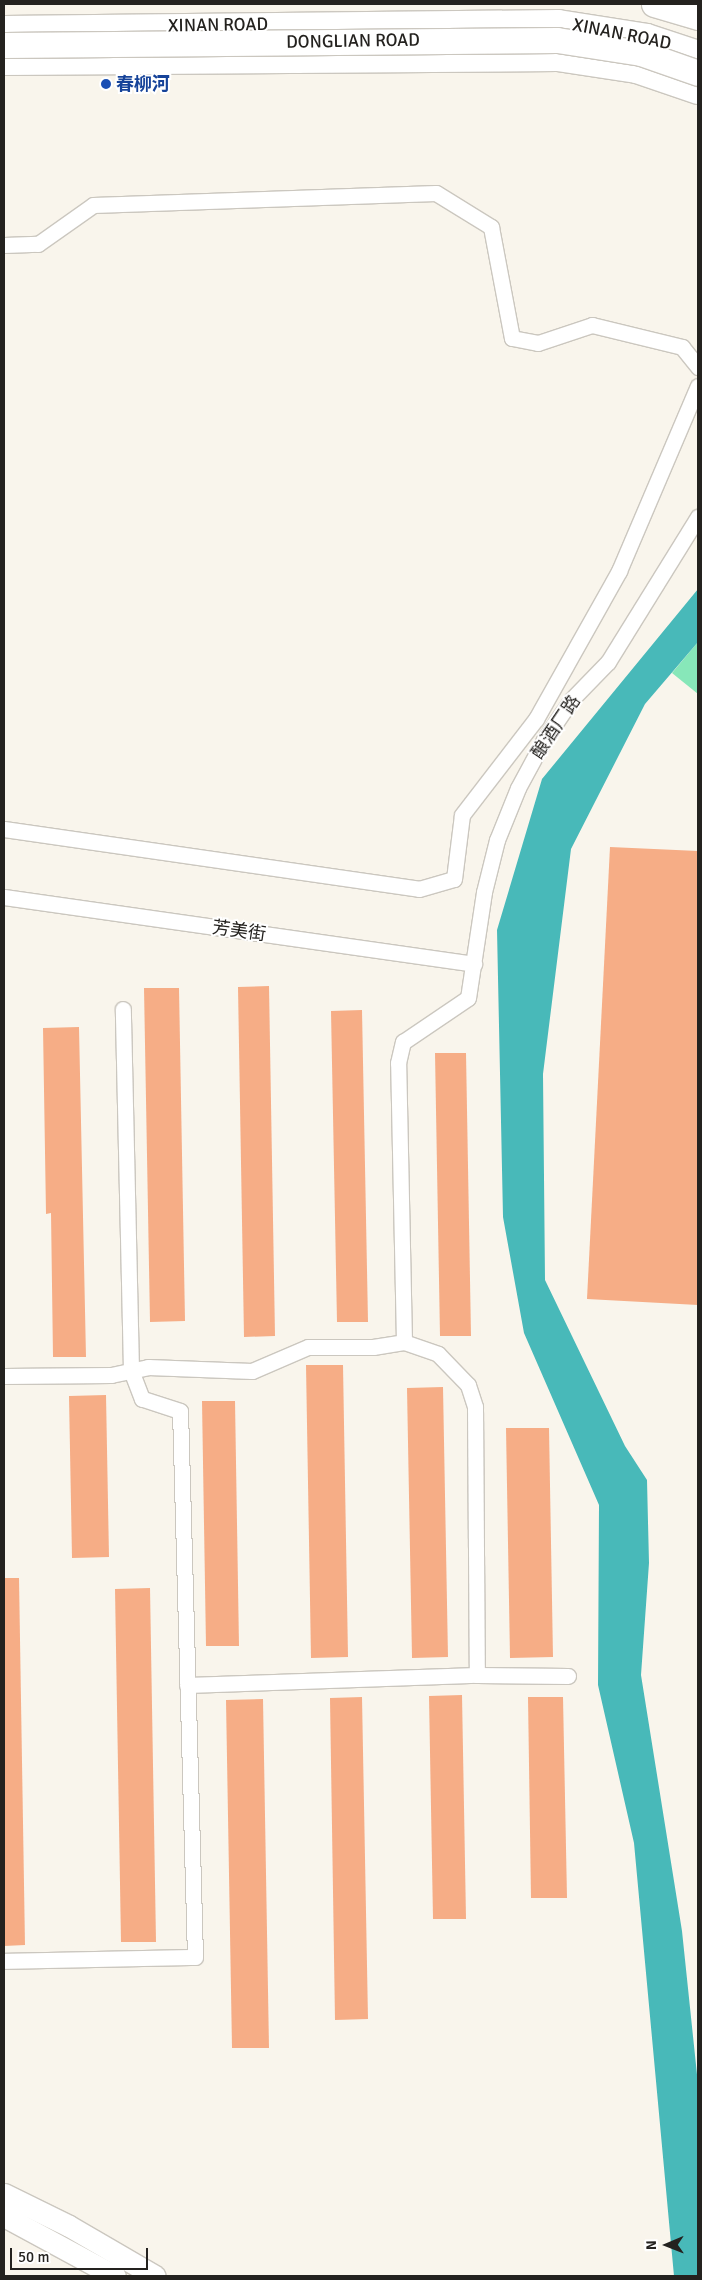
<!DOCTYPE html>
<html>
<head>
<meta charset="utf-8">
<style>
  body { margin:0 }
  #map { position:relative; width:702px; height:2280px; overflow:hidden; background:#f9f5ec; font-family:Signika,"Noto Sans SC",sans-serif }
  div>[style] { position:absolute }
  .green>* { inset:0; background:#87e7b9 }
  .water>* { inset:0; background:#48b9b9 }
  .building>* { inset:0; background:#f6ad86 }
  .roads { filter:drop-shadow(1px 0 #cbc7bf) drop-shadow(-1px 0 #cbc7bf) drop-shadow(0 1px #cbc7bf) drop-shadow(0 -1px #cbc7bf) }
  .minor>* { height:15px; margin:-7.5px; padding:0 7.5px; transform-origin:7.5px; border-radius:7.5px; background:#fff }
  .secondary>* { height:21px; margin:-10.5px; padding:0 10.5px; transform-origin:10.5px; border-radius:10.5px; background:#fff }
  .primary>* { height:24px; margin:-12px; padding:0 12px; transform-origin:12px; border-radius:12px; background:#fff }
  .trunk>* { height:25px; margin:-12.5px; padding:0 12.5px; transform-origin:12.5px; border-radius:12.5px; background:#fff }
  .bridges { filter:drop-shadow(1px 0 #cbc7bf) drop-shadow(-1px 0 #cbc7bf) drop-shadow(0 1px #cbc7bf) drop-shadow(0 -1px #cbc7bf) }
  .trunk-bridge>* { height:25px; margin:-12.5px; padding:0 12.5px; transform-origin:12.5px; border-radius:12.5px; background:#fff }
  .dots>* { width:14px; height:14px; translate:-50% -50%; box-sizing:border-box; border:2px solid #fff; border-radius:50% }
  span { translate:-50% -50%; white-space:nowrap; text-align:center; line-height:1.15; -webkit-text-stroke:4px #fff; paint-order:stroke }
  .street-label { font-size:18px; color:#24221f }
  .transit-label { font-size:18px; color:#164399; font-weight:700 }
  .left { translate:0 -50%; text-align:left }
  .frame { position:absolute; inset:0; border:5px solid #24221f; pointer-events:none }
  .north { position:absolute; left:642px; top:2220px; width:50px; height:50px; -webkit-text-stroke:4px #fff; paint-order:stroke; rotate:269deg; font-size:14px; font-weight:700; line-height:20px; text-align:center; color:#24221f }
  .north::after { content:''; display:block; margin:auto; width:18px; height:22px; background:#24221f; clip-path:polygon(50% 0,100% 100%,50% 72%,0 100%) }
  .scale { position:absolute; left:10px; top:2248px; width:138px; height:22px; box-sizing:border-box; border:2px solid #24221f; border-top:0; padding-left:6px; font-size:15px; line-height:18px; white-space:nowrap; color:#24221f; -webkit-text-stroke:4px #fff; paint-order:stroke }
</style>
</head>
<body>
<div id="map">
  <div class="green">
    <div style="clip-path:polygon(698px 642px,698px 694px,672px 673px)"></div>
  </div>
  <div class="water">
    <div style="clip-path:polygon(698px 589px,698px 642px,645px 704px,571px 849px,543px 1074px,545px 1280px,625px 1446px,647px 1480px,649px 1563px,641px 1675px,682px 1931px,698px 2084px,698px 2276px,674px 2276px,634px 1843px,598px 1685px,599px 1505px,524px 1333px,503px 1217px,497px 930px,542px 779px)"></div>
  </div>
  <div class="building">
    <div style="clip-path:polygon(610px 847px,698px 851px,698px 1305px,587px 1299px)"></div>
    <div style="clip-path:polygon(269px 986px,275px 1336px,244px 1337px,238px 987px)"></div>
    <div style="clip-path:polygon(144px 988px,179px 988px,185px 1321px,150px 1322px)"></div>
    <div style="clip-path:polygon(362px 1010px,368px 1322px,337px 1322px,331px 1011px)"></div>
    <div style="clip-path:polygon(79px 1027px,86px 1357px,53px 1357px,51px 1213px,46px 1214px,43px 1028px)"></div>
    <div style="clip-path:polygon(435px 1053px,466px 1053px,471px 1336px,440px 1336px)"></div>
    <div style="clip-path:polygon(306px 1365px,343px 1365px,348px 1657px,311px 1658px)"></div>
    <div style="clip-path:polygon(443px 1387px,448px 1657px,412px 1658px,407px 1388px)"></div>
    <div style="clip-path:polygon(106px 1395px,109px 1557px,72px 1558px,69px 1396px)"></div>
    <div style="clip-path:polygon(202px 1401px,235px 1401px,239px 1646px,206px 1646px)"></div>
    <div style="clip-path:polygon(506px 1428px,549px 1428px,553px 1657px,510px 1658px)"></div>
    <div style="clip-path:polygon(4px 1578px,19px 1578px,25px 1945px,4px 1946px)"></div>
    <div style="clip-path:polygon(150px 1588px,156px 1942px,121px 1942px,115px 1589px)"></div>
    <div style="clip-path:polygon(462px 1695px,466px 1919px,433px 1919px,429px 1696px)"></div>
    <div style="clip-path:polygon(362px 1697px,368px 2019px,335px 2020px,330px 1698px)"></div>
    <div style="clip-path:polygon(528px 1697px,563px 1697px,567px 1898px,531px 1898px)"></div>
    <div style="clip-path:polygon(263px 1699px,269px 2048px,232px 2048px,226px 1700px)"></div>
  </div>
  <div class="roads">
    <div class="minor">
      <div style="left:4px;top:245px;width:34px;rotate:-2deg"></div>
      <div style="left:38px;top:244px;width:67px;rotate:-35.3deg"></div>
      <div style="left:93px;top:205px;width:343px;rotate:-2deg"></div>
      <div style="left:436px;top:193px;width:65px;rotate:31.7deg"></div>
      <div style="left:491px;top:227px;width:113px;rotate:79.3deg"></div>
      <div style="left:512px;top:338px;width:26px;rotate:11deg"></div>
      <div style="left:538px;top:343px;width:57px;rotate:-18.4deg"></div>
      <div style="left:592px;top:325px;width:93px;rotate:13.7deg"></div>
      <div style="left:682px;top:347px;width:26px;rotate:51deg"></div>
      <div style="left:4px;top:829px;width:419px;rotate:8.2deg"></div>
      <div style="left:419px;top:889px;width:36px;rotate:-16deg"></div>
      <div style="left:454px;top:879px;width:64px;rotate:-82.9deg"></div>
      <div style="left:462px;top:815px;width:121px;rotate:-52.4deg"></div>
      <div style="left:536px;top:719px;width:170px;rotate:-60.7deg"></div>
      <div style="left:619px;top:571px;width:201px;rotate:-66.9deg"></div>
      <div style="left:4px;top:897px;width:475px;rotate:8.1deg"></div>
      <div style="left:404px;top:1342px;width:279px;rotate:-91.2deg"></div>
      <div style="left:398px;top:1063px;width:22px;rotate:-77deg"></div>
      <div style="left:403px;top:1042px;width:78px;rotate:-34.1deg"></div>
      <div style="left:468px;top:998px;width:107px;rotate:-81.4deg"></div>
      <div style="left:484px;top:892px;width:54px;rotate:-76deg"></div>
      <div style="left:497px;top:840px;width:56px;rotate:-68deg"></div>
      <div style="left:518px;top:788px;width:55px;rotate:-61.6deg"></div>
      <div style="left:544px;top:740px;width:48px;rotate:-56deg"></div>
      <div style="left:571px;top:700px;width:53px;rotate:-45.8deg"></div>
      <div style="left:608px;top:662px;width:171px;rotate:-58.2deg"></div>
      <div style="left:4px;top:1376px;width:107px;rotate:-0.5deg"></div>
      <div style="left:111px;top:1375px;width:38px;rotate:-12deg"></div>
      <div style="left:148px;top:1367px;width:104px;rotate:2.2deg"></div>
      <div style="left:252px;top:1371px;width:61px;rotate:-23.2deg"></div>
      <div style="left:308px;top:1347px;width:65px"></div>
      <div style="left:373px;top:1347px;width:31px;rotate:-9deg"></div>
      <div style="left:404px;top:1342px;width:36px;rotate:19deg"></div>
      <div style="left:438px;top:1354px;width:43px;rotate:45.9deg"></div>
      <div style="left:468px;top:1385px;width:23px;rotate:72deg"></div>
      <div style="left:475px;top:1407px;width:268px;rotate:89.6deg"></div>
      <div style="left:187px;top:1685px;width:290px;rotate:-2deg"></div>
      <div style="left:477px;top:1675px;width:91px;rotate:0.6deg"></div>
      <div style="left:4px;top:1961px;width:191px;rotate:-1.2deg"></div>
      <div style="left:195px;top:1957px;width:546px;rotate:-91.57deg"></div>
      <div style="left:180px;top:1411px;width:40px;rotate:-162deg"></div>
      <div style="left:142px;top:1399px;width:31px;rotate:-111deg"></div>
      <div style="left:131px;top:1370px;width:361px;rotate:-91.3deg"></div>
    </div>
    <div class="secondary">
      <div style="left:4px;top:2194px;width:72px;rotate:26.2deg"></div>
      <div style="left:69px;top:2226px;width:99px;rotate:30.2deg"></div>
      <div style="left:4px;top:2216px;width:126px;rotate:28.4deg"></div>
    </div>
    <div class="primary">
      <div style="left:4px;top:63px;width:553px;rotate:-0.41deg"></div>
      <div style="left:557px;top:59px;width:80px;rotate:8.6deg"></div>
      <div style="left:636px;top:71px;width:65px;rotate:18.7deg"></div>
    </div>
    <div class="trunk">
      <div style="left:654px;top:4px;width:46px;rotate:16.5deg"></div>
      <div style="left:4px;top:28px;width:554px;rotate:-0.62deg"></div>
      <div style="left:558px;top:22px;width:89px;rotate:9deg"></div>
      <div style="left:646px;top:36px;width:55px;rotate:18.1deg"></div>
      <div style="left:298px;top:60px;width:45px;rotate:-24.9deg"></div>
    </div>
  </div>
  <div class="bridges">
    <div class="trunk-bridge">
      <div style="left:4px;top:45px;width:553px;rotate:-0.52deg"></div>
      <div style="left:557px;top:40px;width:85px;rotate:8.8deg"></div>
      <div style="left:641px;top:53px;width:60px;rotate:19.3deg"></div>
    </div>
  </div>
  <div class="dots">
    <div style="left:106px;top:84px;background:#1a4fb4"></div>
  </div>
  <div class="street-label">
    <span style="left:218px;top:25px;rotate:-1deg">XINAN ROAD</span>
    <span style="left:622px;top:34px;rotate:11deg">XINAN ROAD</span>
    <span style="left:353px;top:41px;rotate:-1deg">DONGLIAN ROAD</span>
    <span style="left:556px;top:727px;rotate:-56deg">酿酒厂路</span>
    <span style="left:239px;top:931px;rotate:8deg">芳美街</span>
  </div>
  <div class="transit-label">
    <span class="left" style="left:116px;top:84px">春柳河</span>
  </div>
  <div class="frame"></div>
  <div class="north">N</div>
  <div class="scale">50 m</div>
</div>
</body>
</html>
